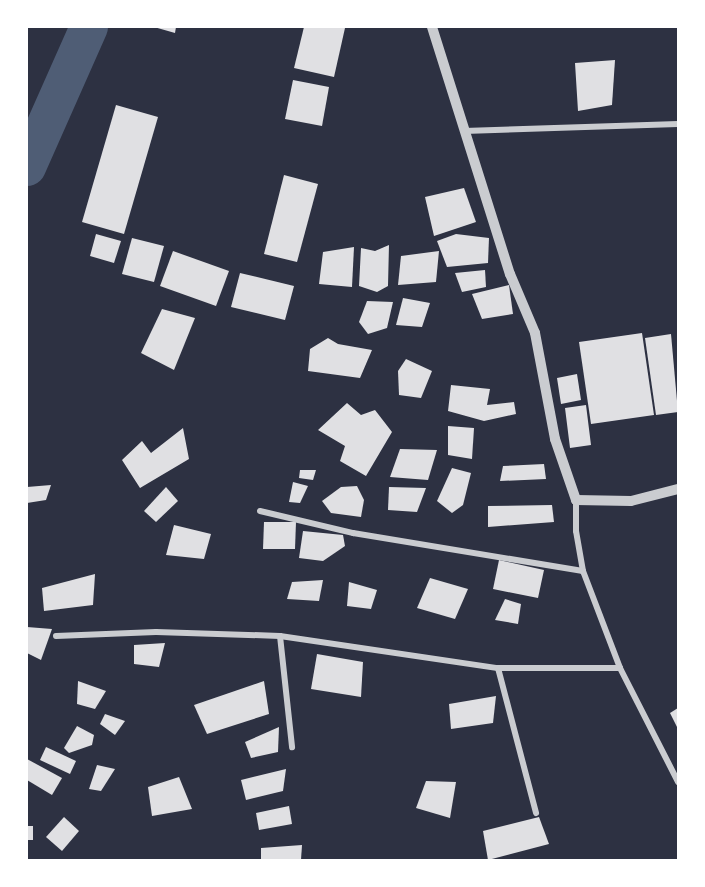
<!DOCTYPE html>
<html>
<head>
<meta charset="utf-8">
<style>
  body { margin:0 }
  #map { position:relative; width:705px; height:887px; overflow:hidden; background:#2d3142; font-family:"Open Sans",sans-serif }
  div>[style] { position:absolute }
  .river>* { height:38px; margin:-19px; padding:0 19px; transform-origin:19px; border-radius:19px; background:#4f5d75 }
  .building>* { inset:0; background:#e0e0e3 }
  .minor>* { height:6px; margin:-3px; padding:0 3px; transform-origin:3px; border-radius:3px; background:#caccd0 }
  .tertiary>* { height:10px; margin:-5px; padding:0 5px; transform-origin:5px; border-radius:5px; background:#caccd0 }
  span { translate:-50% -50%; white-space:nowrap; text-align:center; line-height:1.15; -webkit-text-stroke:4.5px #fff; paint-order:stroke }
  .frame { position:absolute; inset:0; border:28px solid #fff; pointer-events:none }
</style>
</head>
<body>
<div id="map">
  <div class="river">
    <div style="left:27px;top:167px;width:153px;rotate:-66.1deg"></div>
  </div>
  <div class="building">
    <div style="clip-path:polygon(154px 27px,176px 27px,175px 33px)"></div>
    <div style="clip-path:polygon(304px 27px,345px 28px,334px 77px,294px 68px)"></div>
    <div style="clip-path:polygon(615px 60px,612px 105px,578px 111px,575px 63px)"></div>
    <div style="clip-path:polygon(293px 80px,329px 87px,322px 126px,285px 119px)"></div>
    <div style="clip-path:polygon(116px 105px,158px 117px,124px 234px,82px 222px)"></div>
    <div style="clip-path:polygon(284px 175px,318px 184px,297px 262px,264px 254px)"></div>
    <div style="clip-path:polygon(464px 188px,476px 222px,434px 236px,425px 197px)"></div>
    <div style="clip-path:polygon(96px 234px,121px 241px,114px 263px,90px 256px)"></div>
    <div style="clip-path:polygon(456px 234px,489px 238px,488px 263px,447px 267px,437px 241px)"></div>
    <div style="clip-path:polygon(132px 238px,164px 246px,154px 282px,122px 274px)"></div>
    <div style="clip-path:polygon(389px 245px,388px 286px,377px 292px,359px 286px,361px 248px,375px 251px)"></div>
    <div style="clip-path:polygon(354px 247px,352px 287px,319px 284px,323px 252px)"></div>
    <div style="clip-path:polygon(173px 251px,229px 271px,216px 306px,160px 286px)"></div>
    <div style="clip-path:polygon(439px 251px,436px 282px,398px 285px,401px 256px)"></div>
    <div style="clip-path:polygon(485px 270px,486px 287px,462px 292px,455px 273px)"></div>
    <div style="clip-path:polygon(240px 273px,294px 286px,285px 320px,231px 307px)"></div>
    <div style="clip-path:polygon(509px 285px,513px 314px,482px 319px,472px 294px)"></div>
    <div style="clip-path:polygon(403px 298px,430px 303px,422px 327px,396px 325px)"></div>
    <div style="clip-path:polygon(367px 301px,393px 302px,387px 328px,368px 334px,359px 322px)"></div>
    <div style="clip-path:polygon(162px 309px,195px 318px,174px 370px,141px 353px)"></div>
    <div style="clip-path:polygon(642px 333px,654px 415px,591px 424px,579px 342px)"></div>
    <div style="clip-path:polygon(671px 334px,678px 412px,656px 415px,645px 338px)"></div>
    <div style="clip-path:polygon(328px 338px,338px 344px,372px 350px,360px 378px,308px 371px,310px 349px)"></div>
    <div style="clip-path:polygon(406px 359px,432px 371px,421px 398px,399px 395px,398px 371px)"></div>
    <div style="clip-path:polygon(577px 374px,581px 400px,561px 404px,557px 378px)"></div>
    <div style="clip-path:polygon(451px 385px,490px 389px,487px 405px,514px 402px,516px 414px,484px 421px,448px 411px)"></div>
    <div style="clip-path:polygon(347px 403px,361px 415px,375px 410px,392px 432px,366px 476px,340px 461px,345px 446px,318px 430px)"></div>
    <div style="clip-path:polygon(586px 405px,591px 445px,570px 448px,565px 408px)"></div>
    <div style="clip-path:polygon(448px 426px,474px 428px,472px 459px,448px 455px)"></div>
    <div style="clip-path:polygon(183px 428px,189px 459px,140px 488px,122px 460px,142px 441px,151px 453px)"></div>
    <div style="clip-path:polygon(400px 449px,437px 450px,428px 480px,390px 477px)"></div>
    <div style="clip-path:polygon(544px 464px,546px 479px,500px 481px,503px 466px)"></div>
    <div style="clip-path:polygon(452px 468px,471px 473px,463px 505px,452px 513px,437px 501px)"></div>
    <div style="clip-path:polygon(300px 470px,316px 470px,313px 480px,299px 478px)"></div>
    <div style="clip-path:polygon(293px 482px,308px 486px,300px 503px,289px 502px)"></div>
    <div style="clip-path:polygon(51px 485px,46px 500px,27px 503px,27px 487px)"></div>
    <div style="clip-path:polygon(357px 486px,364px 500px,361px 517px,331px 513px,322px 501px,341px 487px)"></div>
    <div style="clip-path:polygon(166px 487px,178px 501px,156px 522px,144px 511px)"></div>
    <div style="clip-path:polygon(389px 487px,426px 488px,417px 512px,388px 510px)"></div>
    <div style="clip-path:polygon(552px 505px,554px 522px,488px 527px,488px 506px)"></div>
    <div style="clip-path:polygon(264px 522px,296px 522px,295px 549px,263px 549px)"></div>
    <div style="clip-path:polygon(174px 525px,211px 534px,204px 559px,166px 555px)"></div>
    <div style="clip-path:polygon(303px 531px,343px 535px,345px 546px,323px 561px,299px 558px)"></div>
    <div style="clip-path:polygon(499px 560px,544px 570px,538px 598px,493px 589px)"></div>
    <div style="clip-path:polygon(95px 574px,93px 605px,44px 611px,42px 588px)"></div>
    <div style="clip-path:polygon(430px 578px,468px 589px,455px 619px,417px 608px)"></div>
    <div style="clip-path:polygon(323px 580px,319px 601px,287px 599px,292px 582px)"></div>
    <div style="clip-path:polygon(349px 582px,377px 590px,371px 609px,347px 606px)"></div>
    <div style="clip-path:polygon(505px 599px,521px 604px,518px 624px,495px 620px)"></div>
    <div style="clip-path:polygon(27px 627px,52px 629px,41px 660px,27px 653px)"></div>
    <div style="clip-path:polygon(165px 643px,159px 667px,134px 664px,134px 645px)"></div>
    <div style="clip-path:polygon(317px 654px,363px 662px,361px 697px,311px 689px)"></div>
    <div style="clip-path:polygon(78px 681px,106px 691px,95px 709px,77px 704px)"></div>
    <div style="clip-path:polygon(264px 681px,269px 714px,207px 734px,194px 705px)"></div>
    <div style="clip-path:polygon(496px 696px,493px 723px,451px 729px,449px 704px)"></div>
    <div style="clip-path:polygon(678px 708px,678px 729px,670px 713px)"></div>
    <div style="clip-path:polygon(105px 714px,125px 721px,115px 735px,100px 724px)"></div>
    <div style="clip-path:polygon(77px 726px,94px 735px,92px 745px,69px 753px,64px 748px)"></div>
    <div style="clip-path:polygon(279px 727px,278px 752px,251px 758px,245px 742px)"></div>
    <div style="clip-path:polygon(46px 747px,76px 761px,70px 774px,40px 760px)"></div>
    <div style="clip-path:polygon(27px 759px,62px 778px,52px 795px,27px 780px)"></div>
    <div style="clip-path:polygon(97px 765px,115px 769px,101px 791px,89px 789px)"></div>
    <div style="clip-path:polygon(286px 769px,283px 791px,246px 800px,241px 780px)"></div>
    <div style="clip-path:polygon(179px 777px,192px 809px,152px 816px,148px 787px)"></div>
    <div style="clip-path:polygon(426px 781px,456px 782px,450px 818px,416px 808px)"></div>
    <div style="clip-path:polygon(289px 806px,292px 824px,259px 830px,256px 813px)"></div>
    <div style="clip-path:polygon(64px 817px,79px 831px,62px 851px,46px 837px)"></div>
    <div style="clip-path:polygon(539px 817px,549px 844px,488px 860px,483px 831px)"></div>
    <div style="clip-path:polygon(27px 826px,33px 826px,33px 840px,27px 840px)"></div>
    <div style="clip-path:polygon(302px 845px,301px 860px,261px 860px,261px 848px)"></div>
  </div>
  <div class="minor">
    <div style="left:464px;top:131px;width:214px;rotate:-1.9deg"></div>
    <div style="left:576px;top:500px;width:31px;rotate:90deg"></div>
    <div style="left:576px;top:531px;width:41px;rotate:80.1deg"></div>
    <div style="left:583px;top:571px;width:104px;rotate:69.1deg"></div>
    <div style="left:620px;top:668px;width:128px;rotate:63deg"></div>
    <div style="left:260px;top:511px;width:96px;rotate:13.3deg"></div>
    <div style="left:353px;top:533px;width:233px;rotate:9.4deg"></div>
    <div style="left:56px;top:636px;width:100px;rotate:-2.3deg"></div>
    <div style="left:156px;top:632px;width:124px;rotate:1.8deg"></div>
    <div style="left:280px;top:636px;width:220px;rotate:8.4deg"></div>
    <div style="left:498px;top:668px;width:122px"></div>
    <div style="left:280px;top:636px;width:112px;rotate:83.8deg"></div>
    <div style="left:498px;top:668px;width:150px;rotate:75.3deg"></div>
  </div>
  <div class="tertiary">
    <div style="left:432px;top:27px;width:259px;rotate:72.5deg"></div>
    <div style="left:510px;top:274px;width:64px;rotate:67deg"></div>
    <div style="left:535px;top:333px;width:108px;rotate:79.3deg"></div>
    <div style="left:555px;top:439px;width:65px;rotate:71deg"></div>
    <div style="left:576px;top:500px;width:55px;rotate:1deg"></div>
    <div style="left:631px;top:501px;width:49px;rotate:-14.3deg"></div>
  </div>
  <div class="frame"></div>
</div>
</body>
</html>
